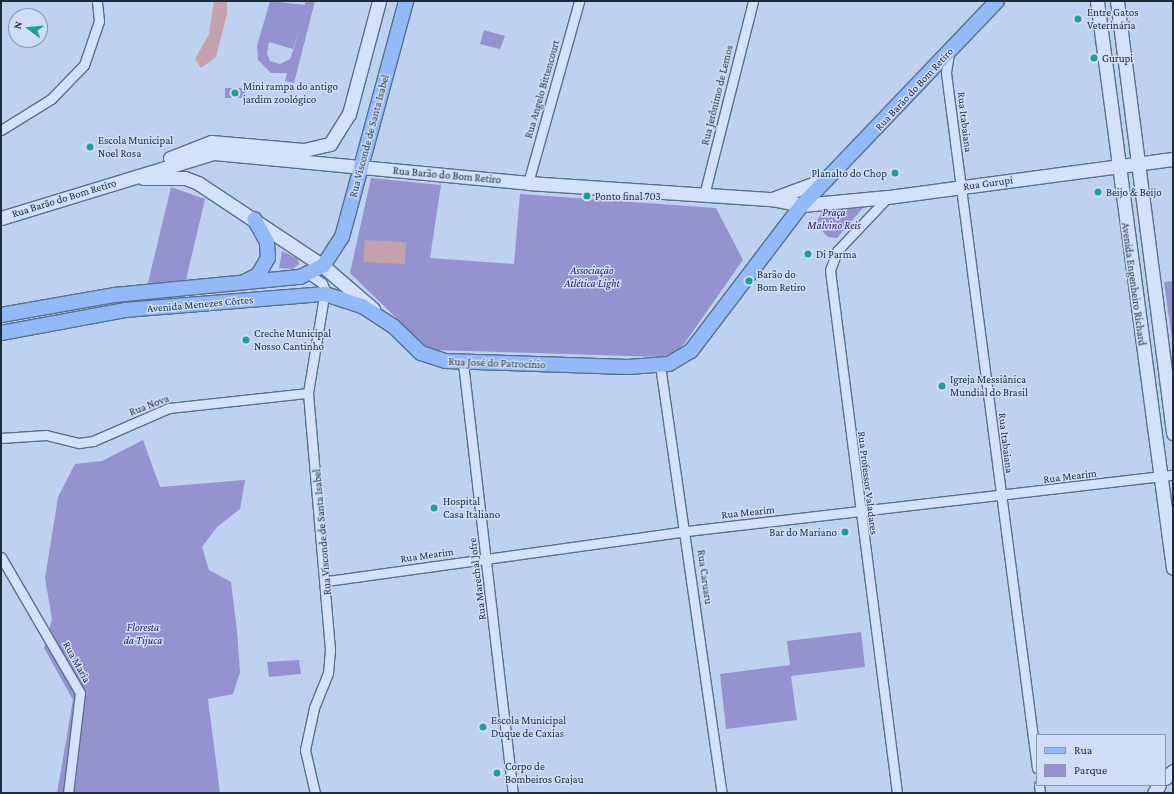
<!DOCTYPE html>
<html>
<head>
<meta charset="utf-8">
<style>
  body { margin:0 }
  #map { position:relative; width:1174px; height:794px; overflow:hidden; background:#bfd1f1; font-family:"Crimson Pro",serif }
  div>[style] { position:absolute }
  .green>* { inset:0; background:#9592d0 }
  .water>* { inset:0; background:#c3a2ae }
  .roads { filter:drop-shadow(1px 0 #56728b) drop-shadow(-1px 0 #56728b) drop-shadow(0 1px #56728b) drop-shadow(0 -1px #56728b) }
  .street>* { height:9px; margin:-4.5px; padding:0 4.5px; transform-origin:4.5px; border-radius:4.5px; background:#d3e1fb }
  .secondary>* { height:13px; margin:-6.5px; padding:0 6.5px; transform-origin:6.5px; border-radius:6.5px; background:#d3e1fb }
  .primary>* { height:14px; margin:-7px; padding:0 7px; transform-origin:7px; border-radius:7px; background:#93b9f8 }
  .dots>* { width:11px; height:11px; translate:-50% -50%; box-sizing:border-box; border:2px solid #cfddf8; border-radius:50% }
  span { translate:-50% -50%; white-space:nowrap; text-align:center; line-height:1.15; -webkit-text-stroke:3px #cfddf8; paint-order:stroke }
  .poi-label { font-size:11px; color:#1b2d3a }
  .left { translate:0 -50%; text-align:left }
  .right { translate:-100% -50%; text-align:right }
  .street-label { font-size:11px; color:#1b2d3a }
  .park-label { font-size:11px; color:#2b2058; font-style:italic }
  .frame { position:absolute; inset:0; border:2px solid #1b2d3a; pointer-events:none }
  .legend { position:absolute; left:1036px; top:734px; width:130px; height:52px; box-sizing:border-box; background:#cfddf8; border:1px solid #8797ac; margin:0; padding:5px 7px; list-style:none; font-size:12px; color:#1b2d3a }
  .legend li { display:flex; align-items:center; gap:8px; height:20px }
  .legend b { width:20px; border:1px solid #8797ac }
  .north { position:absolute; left:8px; top:8px; width:40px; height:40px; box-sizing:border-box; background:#cfddf8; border:1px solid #8797ac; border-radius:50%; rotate:286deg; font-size:11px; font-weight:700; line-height:16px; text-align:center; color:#1b2d3a }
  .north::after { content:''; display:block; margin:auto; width:14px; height:18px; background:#219f97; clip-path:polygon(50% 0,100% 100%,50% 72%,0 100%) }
</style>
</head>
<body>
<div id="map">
  <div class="green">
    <div style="clip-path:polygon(evenodd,270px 1px,305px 5px,305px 1px,315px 1px,294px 83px,285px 81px,287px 73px,271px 73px,258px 60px,257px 46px,270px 1px,300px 27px,292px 54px,290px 59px,280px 64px,270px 61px,267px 54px,269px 42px,293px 49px,300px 27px)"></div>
    <div style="clip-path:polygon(484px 30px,505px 36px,500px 49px,480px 44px)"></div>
    <div style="clip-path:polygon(225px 88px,245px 88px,245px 98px,225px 98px)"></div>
    <div style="clip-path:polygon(371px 178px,441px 185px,430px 258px,514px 264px,520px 194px,716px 208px,743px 260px,684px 344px,673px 353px,661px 357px,434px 350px,423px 344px,350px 273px)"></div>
    <div style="clip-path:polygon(171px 187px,205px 199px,185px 284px,147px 287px)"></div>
    <div style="clip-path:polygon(868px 202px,837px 238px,828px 237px,815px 224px,827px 204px)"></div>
    <div style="clip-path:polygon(282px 251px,298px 259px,299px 264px,293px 269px,279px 268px)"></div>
    <div style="clip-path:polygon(1173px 281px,1173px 346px,1164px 282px)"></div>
    <div style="clip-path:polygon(143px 440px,160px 487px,245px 480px,240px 509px,217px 527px,202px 547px,209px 570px,231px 582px,237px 631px,240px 672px,233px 694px,208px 699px,220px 793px,57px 793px,73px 700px,44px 648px,52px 619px,45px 578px,58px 497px,75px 464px,102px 461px)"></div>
    <div style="clip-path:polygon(861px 632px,865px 667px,791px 676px,797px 720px,726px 729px,720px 674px,790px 665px,787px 641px)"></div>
    <div style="clip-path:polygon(299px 660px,301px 674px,269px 677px,267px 662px)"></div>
  </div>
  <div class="water">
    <div style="clip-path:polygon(214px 1px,227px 1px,227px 14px,216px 57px,201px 68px,195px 59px,209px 34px)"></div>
    <div style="clip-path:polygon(365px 240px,406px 242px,405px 264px,363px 262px)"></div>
  </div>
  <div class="roads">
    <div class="street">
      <div style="left:949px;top:53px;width:20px;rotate:99deg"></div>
      <div style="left:946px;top:73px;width:701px;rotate:82.54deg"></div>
      <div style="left:1px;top:130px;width:59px;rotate:-31.8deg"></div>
      <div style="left:51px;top:99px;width:47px;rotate:-45.9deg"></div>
      <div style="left:84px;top:65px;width:46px;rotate:-71.2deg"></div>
      <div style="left:99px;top:21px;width:20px;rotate:-96deg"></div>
      <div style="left:528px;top:183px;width:189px;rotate:-74.3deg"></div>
      <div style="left:704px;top:195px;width:200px;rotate:-75.8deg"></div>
      <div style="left:888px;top:197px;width:74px;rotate:133.4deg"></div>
      <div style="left:837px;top:251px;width:20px;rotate:110deg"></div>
      <div style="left:830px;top:270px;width:527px;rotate:82.7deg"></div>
      <div style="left:310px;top:275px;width:14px;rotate:34deg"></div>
      <div style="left:322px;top:283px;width:8px;rotate:67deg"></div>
      <div style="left:325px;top:290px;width:104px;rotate:99.4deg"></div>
      <div style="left:308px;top:393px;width:258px;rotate:85.1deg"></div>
      <div style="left:330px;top:650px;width:23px;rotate:95deg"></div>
      <div style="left:328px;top:673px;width:38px;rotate:112deg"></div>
      <div style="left:314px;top:708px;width:43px;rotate:102.1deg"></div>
      <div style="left:305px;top:750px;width:44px;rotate:76.9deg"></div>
      <div style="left:463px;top:363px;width:433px;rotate:83.4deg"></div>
      <div style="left:660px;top:365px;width:432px;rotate:81.8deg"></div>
      <div style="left:1px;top:438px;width:45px;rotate:-3.8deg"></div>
      <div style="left:46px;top:435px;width:34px;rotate:14deg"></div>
      <div style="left:79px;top:443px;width:14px;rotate:-8deg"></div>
      <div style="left:93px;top:441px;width:83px;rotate:-23.5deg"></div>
      <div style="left:169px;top:408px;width:140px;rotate:-6.2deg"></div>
      <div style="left:1px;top:557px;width:157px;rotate:59.8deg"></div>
      <div style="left:80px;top:693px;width:101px;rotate:96.8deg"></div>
      <div style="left:327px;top:581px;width:363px;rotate:-7.9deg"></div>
      <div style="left:687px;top:531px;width:489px;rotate:-6.6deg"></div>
      <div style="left:1039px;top:785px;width:8px;rotate:83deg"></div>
    </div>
    <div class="secondary">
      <div style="left:1097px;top:1px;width:572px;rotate:82.37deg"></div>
      <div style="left:1117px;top:1px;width:436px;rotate:82.6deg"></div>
      <div style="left:170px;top:158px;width:44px;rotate:-21.3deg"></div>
      <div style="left:211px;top:142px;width:93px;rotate:4.9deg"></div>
      <div style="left:304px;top:150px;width:27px;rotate:-13deg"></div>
      <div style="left:330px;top:144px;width:36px;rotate:-58deg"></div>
      <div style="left:349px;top:114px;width:117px;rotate:-75.1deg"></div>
      <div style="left:143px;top:178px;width:42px"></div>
      <div style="left:185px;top:178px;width:14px;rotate:21deg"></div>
      <div style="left:198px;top:183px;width:150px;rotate:33.6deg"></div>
      <div style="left:323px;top:266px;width:66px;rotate:40.7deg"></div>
      <div style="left:772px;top:199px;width:58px;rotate:-20.3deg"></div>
      <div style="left:1px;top:218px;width:222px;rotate:-17deg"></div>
      <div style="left:213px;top:153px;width:316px;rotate:5.4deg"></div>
      <div style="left:528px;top:183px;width:245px;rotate:3.8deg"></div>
      <div style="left:772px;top:199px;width:31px;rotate:11deg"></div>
      <div style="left:802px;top:205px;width:86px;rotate:-5.3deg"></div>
      <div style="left:888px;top:197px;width:288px;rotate:-7.6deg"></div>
      <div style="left:1165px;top:778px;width:11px;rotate:-41deg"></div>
      <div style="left:1154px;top:793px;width:9px;rotate:-58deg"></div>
    </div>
    <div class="primary">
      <div style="left:244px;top:282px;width:16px;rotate:-27deg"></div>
      <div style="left:258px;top:275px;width:20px;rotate:-60deg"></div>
      <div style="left:268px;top:258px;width:16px;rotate:-94deg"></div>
      <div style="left:267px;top:242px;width:26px;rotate:-119deg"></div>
      <div style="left:1px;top:315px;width:116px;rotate:-10deg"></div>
      <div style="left:115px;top:295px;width:186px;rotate:-5.6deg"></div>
      <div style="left:300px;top:277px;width:25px;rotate:-26deg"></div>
      <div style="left:323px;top:266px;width:35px;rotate:-57deg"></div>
      <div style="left:342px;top:237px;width:245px;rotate:-74.8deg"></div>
      <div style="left:1px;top:333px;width:126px;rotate:-10.5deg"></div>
      <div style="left:125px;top:310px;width:201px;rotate:-4.6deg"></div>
      <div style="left:325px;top:294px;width:39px;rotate:18deg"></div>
      <div style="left:362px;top:306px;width:37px;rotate:33deg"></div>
      <div style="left:393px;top:326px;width:39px;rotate:44deg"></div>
      <div style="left:421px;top:353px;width:26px;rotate:18deg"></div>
      <div style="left:446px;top:361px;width:182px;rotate:1.9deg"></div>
      <div style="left:628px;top:367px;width:41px;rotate:-4.2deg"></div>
      <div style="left:669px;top:364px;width:26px;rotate:-31deg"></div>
      <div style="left:691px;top:351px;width:183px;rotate:-52.8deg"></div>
      <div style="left:802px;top:205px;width:282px;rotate:-46.3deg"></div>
    </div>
  </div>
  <div class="dots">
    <div style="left:1078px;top:19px;background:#219f97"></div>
    <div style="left:1094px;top:58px;background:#219f97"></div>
    <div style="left:235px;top:93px;background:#219f97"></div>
    <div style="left:90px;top:147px;background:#219f97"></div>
    <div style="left:895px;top:173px;background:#219f97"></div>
    <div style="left:1098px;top:192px;background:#219f97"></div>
    <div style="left:587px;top:196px;background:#219f97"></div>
    <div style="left:808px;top:254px;background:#219f97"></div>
    <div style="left:749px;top:281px;background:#219f97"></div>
    <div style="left:246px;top:340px;background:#219f97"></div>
    <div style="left:942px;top:386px;background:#219f97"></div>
    <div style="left:434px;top:508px;background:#219f97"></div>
    <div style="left:845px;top:532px;background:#219f97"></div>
    <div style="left:483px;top:727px;background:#219f97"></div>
    <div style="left:497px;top:773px;background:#219f97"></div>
  </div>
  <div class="poi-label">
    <span class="left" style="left:1087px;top:19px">Entre Gatos<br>Veterinária</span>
    <span class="left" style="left:1102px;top:58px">Gurupi</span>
    <span class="left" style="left:243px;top:93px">Mini rampa do antigo<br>jardim zoológico</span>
    <span class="left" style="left:98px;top:147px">Escola Municipal<br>Noel Rosa</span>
    <span class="right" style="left:887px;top:173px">Planalto do Chop</span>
    <span class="left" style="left:1106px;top:192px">Beijo &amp; Beijo</span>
    <span class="left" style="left:595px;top:196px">Ponto final 703</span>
    <span class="left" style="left:816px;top:254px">Di Parma</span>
    <span class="left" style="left:757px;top:281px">Barão do<br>Bom Retiro</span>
    <span class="left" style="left:254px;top:340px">Creche Municipal<br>Nosso Cantinho</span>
    <span class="left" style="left:950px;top:386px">Igreja Messiânica<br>Mundial do Brasil</span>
    <span class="left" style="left:443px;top:508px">Hospital<br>Casa Italiano</span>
    <span class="right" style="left:837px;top:532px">Bar do Mariano</span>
    <span class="left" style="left:491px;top:727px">Escola Municipal<br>Duque de Caxias</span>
    <span class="left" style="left:505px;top:773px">Corpo de<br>Bombeiros Grajau</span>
  </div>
  <div class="street-label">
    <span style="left:542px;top:89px;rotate:-74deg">Rua Angelo Bittencourt</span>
    <span style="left:914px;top:89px;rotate:-47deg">Rua Barão do Bom Retiro</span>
    <span style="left:717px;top:95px;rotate:-76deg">Rua Jerônimo de Lemos</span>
    <span style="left:965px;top:122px;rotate:83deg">Rua Itabaiana</span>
    <span style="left:369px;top:136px;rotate:-75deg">Rua Visconde de Santa Isabel</span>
    <span style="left:447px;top:175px;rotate:5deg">Rua Barão do Bom Retiro</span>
    <span style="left:988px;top:183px;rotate:-8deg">Rua Gurupi</span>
    <span style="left:64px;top:198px;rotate:-17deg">Rua Barão do Bom Retiro</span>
    <span style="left:1134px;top:284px;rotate:82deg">Avenida Engenheiro Richard</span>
    <span style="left:200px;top:304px;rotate:-5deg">Avenida Menezes Côrtes</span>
    <span style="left:497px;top:363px;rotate:2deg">Rua José do Patrocínio</span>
    <span style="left:149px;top:405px;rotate:-21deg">Rua Nova</span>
    <span style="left:1006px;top:443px;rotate:83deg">Rua Itabaiana</span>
    <span style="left:1070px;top:476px;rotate:-7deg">Rua Mearim</span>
    <span style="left:868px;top:483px;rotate:83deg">Rua Professor Valadares</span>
    <span style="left:748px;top:512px;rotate:-6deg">Rua Mearim</span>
    <span style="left:322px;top:532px;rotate:-95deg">Rua Visconde de Santa Isabel</span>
    <span style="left:427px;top:555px;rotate:-8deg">Rua Mearim</span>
    <span style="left:705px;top:577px;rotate:82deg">Rua Caruaru</span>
    <span style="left:477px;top:579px;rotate:-97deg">Rua Marechal Jofre</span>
    <span style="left:77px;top:662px;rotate:61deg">Rua Maria</span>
  </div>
  <div class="park-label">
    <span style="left:834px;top:219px">Praça<br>Malvino Reis</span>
    <span style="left:592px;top:277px">Associação<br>Atlética Light</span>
    <span style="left:143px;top:634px">Floresta<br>da Tijuca</span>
  </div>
  <div class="frame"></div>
  <ul class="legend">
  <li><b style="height:5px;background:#93b9f8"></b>Rua</li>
  <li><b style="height:11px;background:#9592d0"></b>Parque</li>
  </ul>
  <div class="north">N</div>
</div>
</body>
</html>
